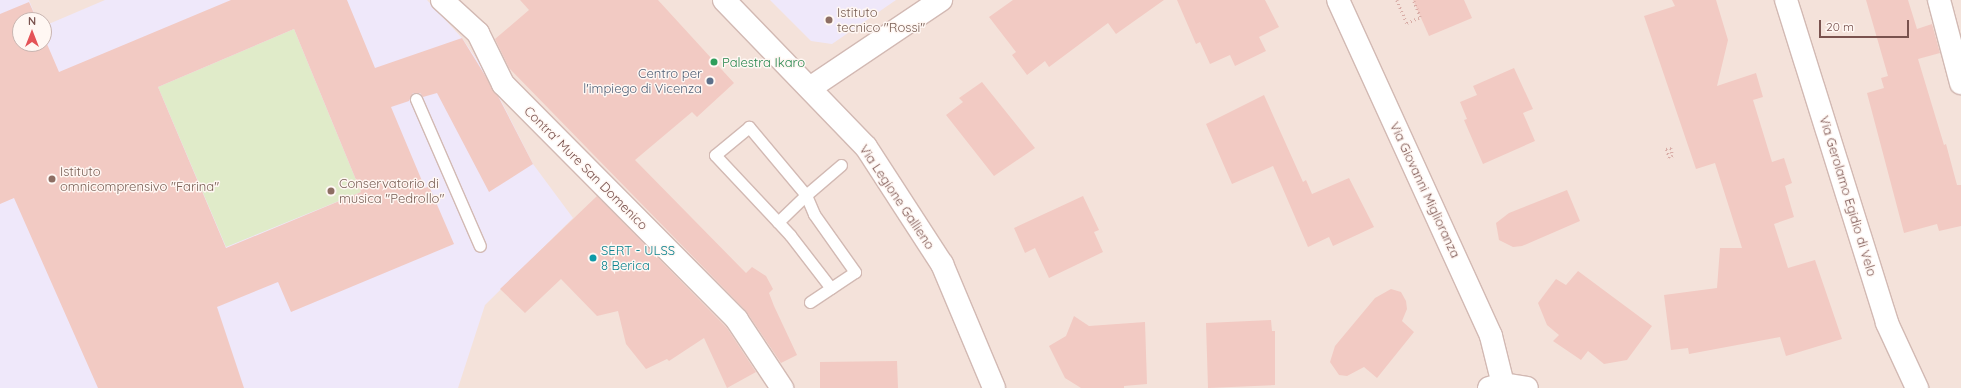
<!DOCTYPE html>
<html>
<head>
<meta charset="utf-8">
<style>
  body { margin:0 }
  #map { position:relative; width:1961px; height:388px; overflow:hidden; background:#fdf2ec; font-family:Quicksand,sans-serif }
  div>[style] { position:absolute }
  .residential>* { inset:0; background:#f4e2da }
  .education>* { inset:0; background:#efe8fa }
  .green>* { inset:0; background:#e0ebc9 }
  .building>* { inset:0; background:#f2cac3 }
  .path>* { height:2.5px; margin-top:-1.25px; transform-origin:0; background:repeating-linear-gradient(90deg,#d8aca6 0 1px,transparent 0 4px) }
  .roads { filter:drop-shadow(1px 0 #d2b9b3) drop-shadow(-1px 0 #d2b9b3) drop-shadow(0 1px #d2b9b3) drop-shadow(0 -1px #d2b9b3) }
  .lane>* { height:11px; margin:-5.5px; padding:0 5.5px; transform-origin:5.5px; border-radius:5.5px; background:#fff }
  .street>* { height:22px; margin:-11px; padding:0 11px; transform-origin:11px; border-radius:11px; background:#fff }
  .secondary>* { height:22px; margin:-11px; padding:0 11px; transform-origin:11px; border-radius:11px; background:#fff }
  .dots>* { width:11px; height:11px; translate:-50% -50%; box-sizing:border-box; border:2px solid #fff7f3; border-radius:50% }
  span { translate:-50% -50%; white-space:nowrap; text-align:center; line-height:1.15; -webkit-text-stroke:3px #fff7f3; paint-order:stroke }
  .education-label { font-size:13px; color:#785e54 }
  .left { translate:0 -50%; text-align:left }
  .leisure-label { font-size:13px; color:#27864d }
  .service-label { font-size:13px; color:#4e5e75 }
  .right { translate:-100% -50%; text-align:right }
  .street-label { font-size:13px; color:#79524e }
  .culture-label { font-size:13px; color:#0d838f }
  .north { position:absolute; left:12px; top:12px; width:40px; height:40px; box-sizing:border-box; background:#fff7f3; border:1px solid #c9b5b1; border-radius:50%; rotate:0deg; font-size:11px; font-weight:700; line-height:16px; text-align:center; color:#79524e }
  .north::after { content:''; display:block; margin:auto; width:14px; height:18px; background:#e45358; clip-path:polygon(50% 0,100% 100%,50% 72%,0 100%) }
  .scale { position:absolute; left:1819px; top:20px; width:90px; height:18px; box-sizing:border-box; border:2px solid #79524e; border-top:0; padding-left:5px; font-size:12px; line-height:14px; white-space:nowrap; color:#79524e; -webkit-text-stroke:3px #fff7f3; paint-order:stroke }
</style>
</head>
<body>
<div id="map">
  <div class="residential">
    <div style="clip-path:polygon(evenodd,0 0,1961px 0,1961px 388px,0 388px,0 0,20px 20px,44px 20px,44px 44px,20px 44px,20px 20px)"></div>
  </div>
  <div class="education">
    <div style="clip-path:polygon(0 0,29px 0,37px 20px,20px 20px,20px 44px,44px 44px,44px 26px,105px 0,427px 0,462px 38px,490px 79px,533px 164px,573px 218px,485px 305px,458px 388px,0 388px)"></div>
    <div style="clip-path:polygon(770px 0,896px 0,832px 44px,811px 41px)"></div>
  </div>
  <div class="green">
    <div style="clip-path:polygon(294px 29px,361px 192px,226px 247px,158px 87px)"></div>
  </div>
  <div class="building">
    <div style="clip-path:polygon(evenodd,231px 0,347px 0,375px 68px,462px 38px,499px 98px,533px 164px,489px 192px,437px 93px,423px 97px,420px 93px,413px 93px,409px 101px,391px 107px,425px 188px,429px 186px,454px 244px,291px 312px,278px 282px,217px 307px,244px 388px,98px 388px,14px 198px,0 204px,0 14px,29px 2px,37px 20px,20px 20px,20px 44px,44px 44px,44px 37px,59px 72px,231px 0,294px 29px,361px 192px,226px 248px,158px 87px,294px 29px)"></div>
    <div style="clip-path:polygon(520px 0,658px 0,734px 83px,697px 117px,692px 112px,635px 160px,746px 273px,752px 267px,766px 276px,773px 289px,769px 293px,774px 306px,797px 355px,781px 363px,746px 311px,509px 68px,495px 39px,529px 10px)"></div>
    <div style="clip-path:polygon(1013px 0,1164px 0,1116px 34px,1108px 23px,1049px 67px,1045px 61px,1027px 75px,1012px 55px,1016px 52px,989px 17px)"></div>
    <div style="clip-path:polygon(1177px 0,1265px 0,1279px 27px,1259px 37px,1266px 51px,1235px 66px,1230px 55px,1210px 64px,1200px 42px,1196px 44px)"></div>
    <div style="clip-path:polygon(1413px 0,1464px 0,1472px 18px,1429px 36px)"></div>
    <div style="clip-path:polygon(1672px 0,1716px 0,1728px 40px,1717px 86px,1756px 73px,1763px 97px,1753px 100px,1772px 162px,1784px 158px,1792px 183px,1785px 186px,1794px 217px,1774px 224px,1788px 268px,1815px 260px,1842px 339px,1786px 356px,1780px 337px,1689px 354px,1688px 348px,1671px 350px,1664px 295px,1717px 288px,1720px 248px,1742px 248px,1715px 163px,1696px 169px,1644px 16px,1675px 6px)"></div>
    <div style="clip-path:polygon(1866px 0,1908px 0,1917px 29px,1932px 24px,1940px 53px,1918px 59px,1944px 145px,1946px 144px,1957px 185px,1961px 185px,1961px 226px,1939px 231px,1937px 224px,1904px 233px,1867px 93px,1884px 88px,1881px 78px,1888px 76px)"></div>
    <div style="clip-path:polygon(1514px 68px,1533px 109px,1523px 113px,1535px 141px,1483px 164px,1464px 120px,1467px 119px,1460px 102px,1477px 95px,1473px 86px)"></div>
    <div style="clip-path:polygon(982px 82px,1035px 148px,994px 176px,946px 115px,963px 102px,959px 98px)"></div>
    <div style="clip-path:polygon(1264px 95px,1303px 182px,1306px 180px,1312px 194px,1349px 178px,1374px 227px,1333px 246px,1329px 237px,1308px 247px,1273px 166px,1232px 184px,1206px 124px)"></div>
    <div style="clip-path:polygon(1567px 190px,1580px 221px,1522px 246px,1513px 247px,1499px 240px,1496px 223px,1509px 213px)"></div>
    <div style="clip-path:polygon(597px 196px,727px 328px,756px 372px,727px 388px,704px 338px,669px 361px,667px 359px,646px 369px,626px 344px,618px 311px,597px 316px,561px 279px,525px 313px,500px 289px)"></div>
    <div style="clip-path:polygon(1083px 196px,1099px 230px,1094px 232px,1103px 252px,1049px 278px,1035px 248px,1025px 253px,1014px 228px)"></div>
    <div style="clip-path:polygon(1578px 271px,1652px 326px,1627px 360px,1604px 364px,1588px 351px,1581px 360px,1553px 341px,1559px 335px,1547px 325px,1538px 303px,1556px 279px,1566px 285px)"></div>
    <div style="clip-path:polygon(1391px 289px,1401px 292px,1406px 301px,1407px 309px,1402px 321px,1414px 332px,1377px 378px,1364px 367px,1347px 376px,1339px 375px,1330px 362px,1335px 346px,1375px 298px)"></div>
    <div style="clip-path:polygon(1074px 316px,1089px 326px,1145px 322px,1147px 384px,1124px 386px,1124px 388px,1081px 388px,1065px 378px,1049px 346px,1066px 336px)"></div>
    <div style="clip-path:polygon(1271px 320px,1272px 331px,1275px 331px,1275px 385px,1208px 388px,1206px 323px)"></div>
    <div style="clip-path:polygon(897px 361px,898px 388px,820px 388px,820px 362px)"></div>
  </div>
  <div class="path">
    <div style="left:1397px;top:0;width:25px;rotate:67deg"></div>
    <div style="left:1407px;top:23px;width:14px;rotate:-25deg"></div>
    <div style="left:1420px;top:17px;width:18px;rotate:-112deg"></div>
    <div style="left:1671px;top:148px;width:8px;rotate:76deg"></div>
    <div style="left:1673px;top:156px;width:4px;rotate:153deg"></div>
    <div style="left:1669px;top:158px;width:9px;rotate:-108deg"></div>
    <div style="left:1666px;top:149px;width:5px;rotate:-11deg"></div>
  </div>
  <div class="roads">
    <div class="lane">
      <div style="left:416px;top:99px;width:160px;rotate:66.5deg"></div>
      <div style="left:778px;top:222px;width:39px;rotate:-44deg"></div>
      <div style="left:806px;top:195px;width:89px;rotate:-130deg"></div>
      <div style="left:749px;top:127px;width:44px;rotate:140.5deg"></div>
      <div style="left:715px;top:155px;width:92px;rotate:46.8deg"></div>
      <div style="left:778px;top:222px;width:18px;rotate:47deg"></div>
      <div style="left:790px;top:235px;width:67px;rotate:52.3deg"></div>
      <div style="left:810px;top:302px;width:54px;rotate:-33.7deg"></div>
      <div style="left:855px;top:272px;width:71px;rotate:-125.3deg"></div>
      <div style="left:814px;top:214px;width:21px;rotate:-113deg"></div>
      <div style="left:806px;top:195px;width:46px;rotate:-40.6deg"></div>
    </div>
    <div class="street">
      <div style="left:442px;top:0;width:49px;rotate:42.5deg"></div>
      <div style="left:478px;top:33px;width:57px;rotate:63.9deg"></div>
      <div style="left:503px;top:84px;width:332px;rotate:45.2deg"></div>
      <div style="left:737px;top:320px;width:82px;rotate:56.5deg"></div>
      <div style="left:1338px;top:0;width:369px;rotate:65.5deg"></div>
      <div style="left:1491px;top:336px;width:49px;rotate:76deg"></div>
      <div style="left:1786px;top:0;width:338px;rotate:72.6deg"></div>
      <div style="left:1887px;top:323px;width:72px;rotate:65.2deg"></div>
      <div style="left:1939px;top:0;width:86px;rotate:75.2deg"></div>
      <div style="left:810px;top:88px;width:158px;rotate:-33.9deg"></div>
    </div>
    <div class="secondary">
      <div style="left:724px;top:0;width:204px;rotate:46deg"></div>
      <div style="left:866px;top:147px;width:140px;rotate:57deg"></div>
      <div style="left:942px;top:264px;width:134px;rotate:67.2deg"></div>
      <div style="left:1489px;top:388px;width:15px;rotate:-16deg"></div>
      <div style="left:1503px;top:384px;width:24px;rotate:9deg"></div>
    </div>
  </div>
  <div class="dots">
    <div style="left:829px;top:20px;background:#8d6e63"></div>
    <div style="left:714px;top:62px;background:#2e9e5b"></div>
    <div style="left:710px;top:81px;background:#5c6f8a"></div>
    <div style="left:52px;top:179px;background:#8d6e63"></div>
    <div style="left:331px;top:191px;background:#8d6e63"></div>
    <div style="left:593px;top:258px;background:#0f9aa8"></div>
  </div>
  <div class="education-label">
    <span class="left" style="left:837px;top:20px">Istituto<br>tecnico "Rossi"</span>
    <span class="left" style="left:60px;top:179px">Istituto<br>omnicomprensivo "Farina"</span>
    <span class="left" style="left:339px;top:191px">Conservatorio di<br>musica "Pedrollo"</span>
  </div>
  <div class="leisure-label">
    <span class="left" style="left:722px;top:62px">Palestra Ikaro</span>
  </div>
  <div class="service-label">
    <span class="right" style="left:702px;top:81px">Centro per<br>l'impiego di Vicenza</span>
  </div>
  <div class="street-label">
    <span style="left:586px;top:168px;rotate:45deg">Contra' Mure San Domenico</span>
    <span style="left:1425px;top:190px;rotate:65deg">Via Giovanni Miglioranza</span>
    <span style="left:1848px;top:196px;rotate:73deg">Via Gerolamo Egidio di Velo</span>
    <span style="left:897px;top:197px;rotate:56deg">Via Legione Gallieno</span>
  </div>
  <div class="culture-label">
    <span class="left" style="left:601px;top:258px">SERT - ULSS<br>8 Berica</span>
  </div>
  <div class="north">N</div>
  <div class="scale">20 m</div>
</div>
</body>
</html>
